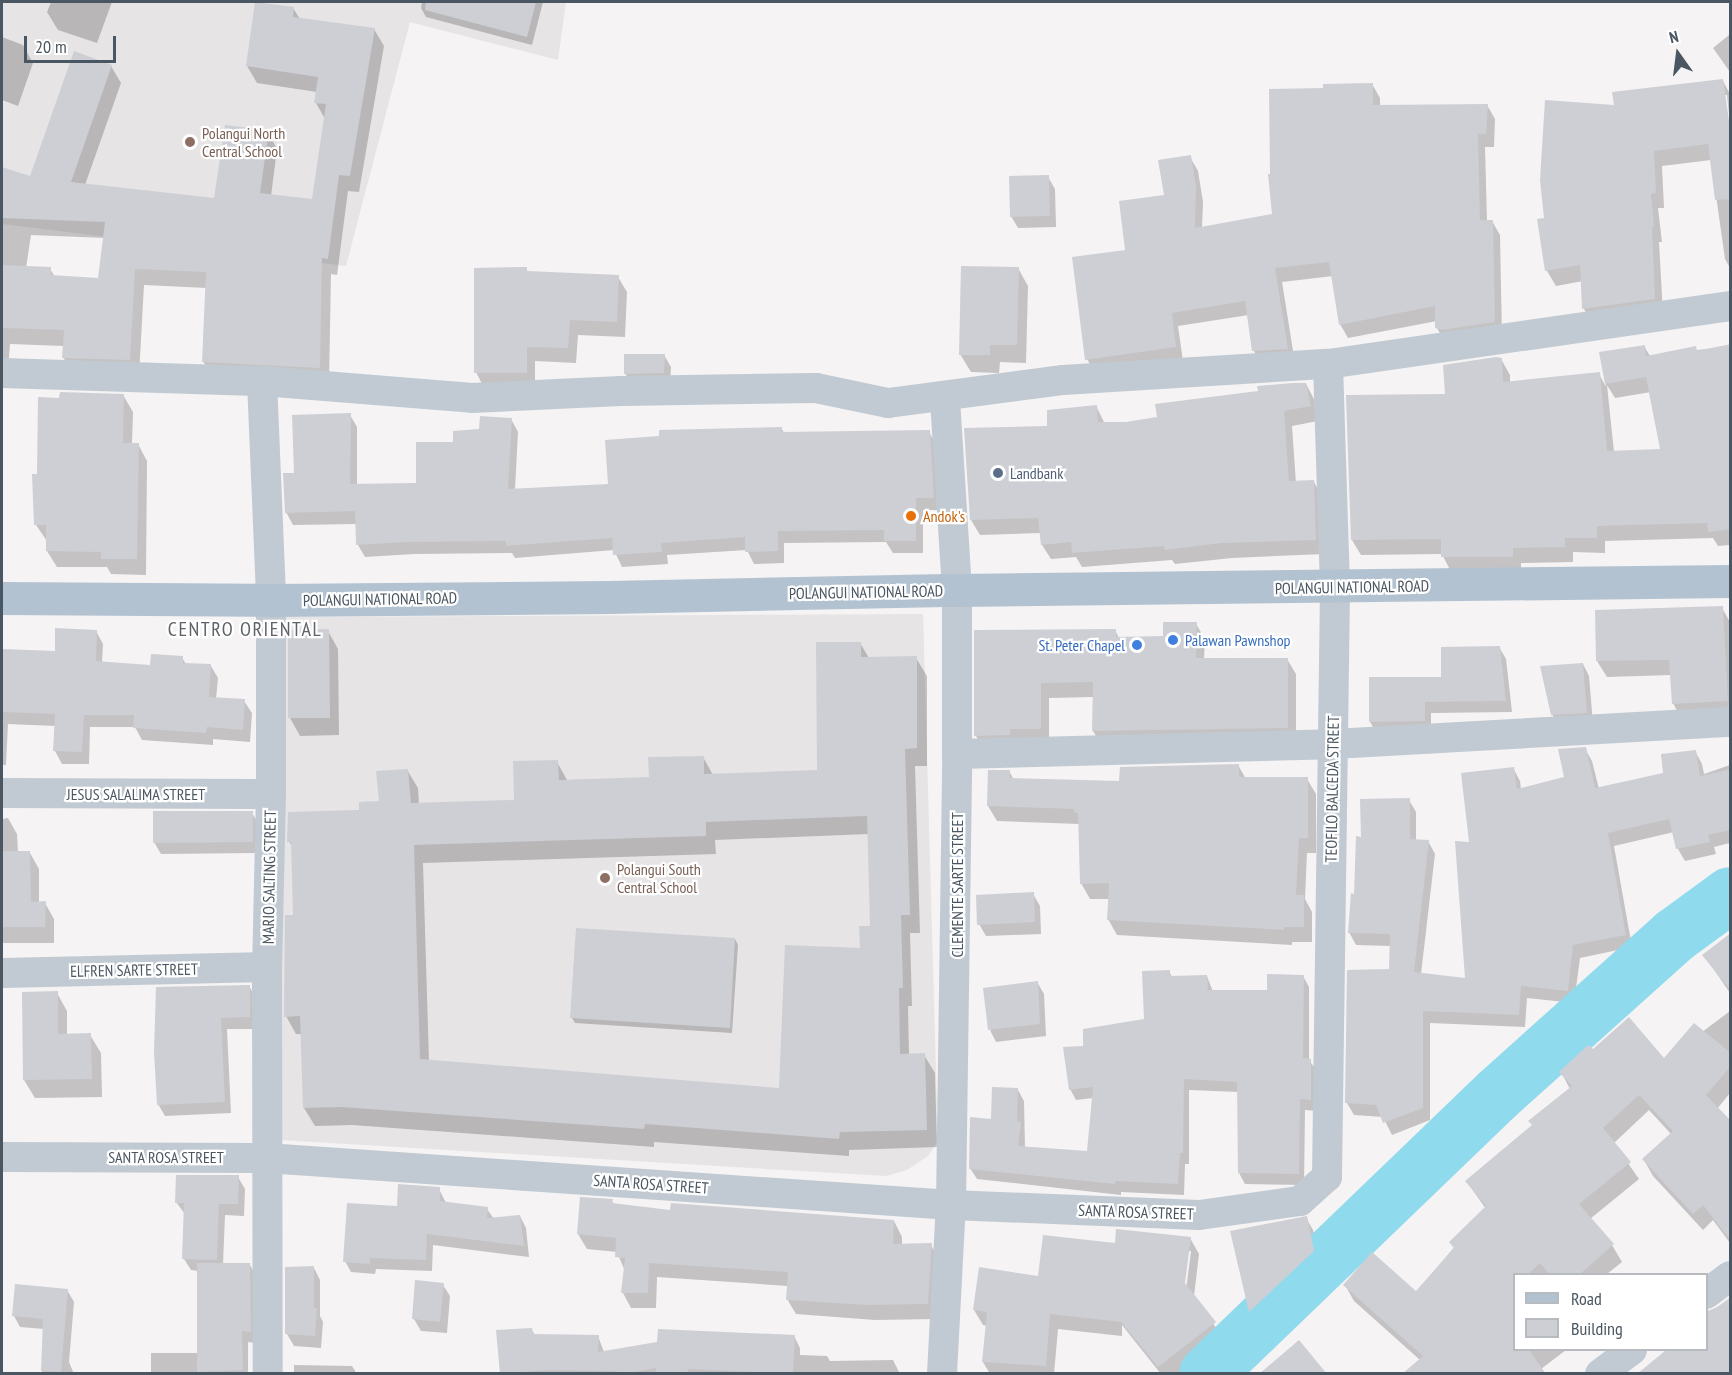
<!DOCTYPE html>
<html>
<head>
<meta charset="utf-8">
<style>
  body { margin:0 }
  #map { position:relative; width:1732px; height:1375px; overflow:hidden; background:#f5f3f3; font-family:"PT Sans Narrow",sans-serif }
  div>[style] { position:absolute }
  .education>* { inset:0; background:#e6e4e5 }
  .shadow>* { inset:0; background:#0003 }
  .river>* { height:56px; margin:-28px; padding:0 28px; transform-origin:28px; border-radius:28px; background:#90daee }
  .building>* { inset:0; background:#cdcfd5 }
  .minor>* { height:30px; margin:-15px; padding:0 15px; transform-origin:15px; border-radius:15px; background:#c1cad2 }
  .major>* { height:33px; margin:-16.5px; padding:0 16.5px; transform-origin:16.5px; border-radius:16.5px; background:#b3c2d1 }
  .dots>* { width:16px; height:16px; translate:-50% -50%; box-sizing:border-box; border:3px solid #fff; border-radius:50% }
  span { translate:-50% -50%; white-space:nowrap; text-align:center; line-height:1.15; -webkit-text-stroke:4.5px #fff; paint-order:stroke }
  .education-label { font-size:16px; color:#785e54 }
  .left { translate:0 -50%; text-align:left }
  .service-label { font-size:16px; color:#4e5e75 }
  .food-label { font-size:16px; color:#c56008 }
  .street-label { font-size:16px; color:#4a5661 }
  .shop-label { font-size:16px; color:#366cbe }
  .right { translate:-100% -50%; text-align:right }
  .quarter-label { font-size:20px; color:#5f6368; letter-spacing:1.5px }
  .frame { position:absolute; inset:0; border:3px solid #4a5661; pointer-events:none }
  .legend { position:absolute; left:1513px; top:1273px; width:195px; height:78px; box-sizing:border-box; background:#fff; border:2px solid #b7bbc0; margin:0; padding:8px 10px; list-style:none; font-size:18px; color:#4a5661 }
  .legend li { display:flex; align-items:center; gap:12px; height:30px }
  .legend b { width:30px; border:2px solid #b7bbc0 }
  .north { position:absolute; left:1648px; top:24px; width:60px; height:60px; -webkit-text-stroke:4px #fff; paint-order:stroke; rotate:346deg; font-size:16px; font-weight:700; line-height:24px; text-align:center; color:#4a5661 }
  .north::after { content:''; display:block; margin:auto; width:21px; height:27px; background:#4a5661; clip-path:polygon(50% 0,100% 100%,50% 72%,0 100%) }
  .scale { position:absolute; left:24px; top:36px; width:92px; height:27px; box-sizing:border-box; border:3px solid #4a5661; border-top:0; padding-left:8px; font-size:18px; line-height:21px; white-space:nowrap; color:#4a5661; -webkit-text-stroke:4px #fff; paint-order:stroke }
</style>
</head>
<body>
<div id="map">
  <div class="education">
    <div style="clip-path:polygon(2px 2px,566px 2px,558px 60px,410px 22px,346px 266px,2px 224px)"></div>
    <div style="clip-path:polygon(923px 614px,938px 1141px,928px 1156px,907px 1170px,886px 1176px,280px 1140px,279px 617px)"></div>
  </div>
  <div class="shadow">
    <div style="clip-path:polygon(51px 2px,112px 2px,97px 43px,58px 30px,47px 12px)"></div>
    <div style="clip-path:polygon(422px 2px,543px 2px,532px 45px,426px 17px,421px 8px)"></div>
    <div style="clip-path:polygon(evenodd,293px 8px,300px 19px,374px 29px,384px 46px,359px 192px,348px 191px,337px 275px,331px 274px,329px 384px,213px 378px,203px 361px,207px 288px,144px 285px,139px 376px,73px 374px,63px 357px,64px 346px,10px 344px,8px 370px,2px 369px,2px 168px,31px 178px,111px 66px,121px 83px,85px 185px,215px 200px,268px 132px,277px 149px,271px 196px,313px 201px,325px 119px,316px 103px,317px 92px,257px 83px,247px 66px,293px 8px,31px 235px,105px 238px,99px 280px,55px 277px,50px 269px,26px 268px,31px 235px)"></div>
    <div style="clip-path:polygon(1729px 35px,1730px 37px,1730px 72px,1713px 48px)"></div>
    <div style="clip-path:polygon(2px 37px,23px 45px,33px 63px,18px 106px,2px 100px)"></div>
    <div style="clip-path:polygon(1723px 81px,1730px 94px,1730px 123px,1727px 95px,1724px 95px,1730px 147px,1730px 268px,1725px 259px,1711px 160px,1662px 166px,1664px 208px,1658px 208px,1662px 242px,1659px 242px,1663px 314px,1593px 324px,1584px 309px,1583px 281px,1556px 286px,1547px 271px,1546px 219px,1615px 106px)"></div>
    <div style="clip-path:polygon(1372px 84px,1380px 98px,1380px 107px,1487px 105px,1495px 119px,1494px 147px,1485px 147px,1487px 221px,1492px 221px,1500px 235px,1502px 336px,1445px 342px,1437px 328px,1437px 321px,1348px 338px,1340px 324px,1333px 276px,1282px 282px,1295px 363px,1262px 365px,1254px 351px,1249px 315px,1178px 326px,1183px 361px,1095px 373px,1087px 359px,1126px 251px,1166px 197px,1190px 157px,1198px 171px,1203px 202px,1202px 228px,1274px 216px,1325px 90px)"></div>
    <div style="clip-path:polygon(1048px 177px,1055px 189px,1056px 227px,1018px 228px,1011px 216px)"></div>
    <div style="clip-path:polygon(1018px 268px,1028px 286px,1026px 363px,1000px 362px,999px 373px,971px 372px,960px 354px)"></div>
    <div style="clip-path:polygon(526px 269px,529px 273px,618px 277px,627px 292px,625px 337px,578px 335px,576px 363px,535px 361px,535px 387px,484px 388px,476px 372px)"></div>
    <div style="clip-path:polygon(evenodd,1644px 346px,1650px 356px,1730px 346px,1730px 545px,1718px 546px,1713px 538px,1605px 541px,1605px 553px,1573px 552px,1573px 562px,1521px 563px,1521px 571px,1451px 572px,1442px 554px,1361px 555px,1352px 540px,1446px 396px,1501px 359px,1510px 375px,1510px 383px,1599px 374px,1606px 387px,1601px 354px,1644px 346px,1607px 385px,1615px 398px,1651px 392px,1662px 450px,1614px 452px,1607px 385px)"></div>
    <div style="clip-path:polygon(664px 355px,671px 367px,670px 385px,632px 385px,625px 373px)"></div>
    <div style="clip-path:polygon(1306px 384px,1314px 399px,1318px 421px,1292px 426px,1296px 483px,1314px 482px,1322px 497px,1324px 554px,1232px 558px,1175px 564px,1172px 560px,1082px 567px,1076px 557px,1051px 559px,1042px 545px,1041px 533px,980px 535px,971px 520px,1049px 427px,1096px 406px,1105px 424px,1127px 423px,1158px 418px,1259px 392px)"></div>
    <div style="clip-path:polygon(123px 395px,133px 412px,132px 444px,138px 444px,147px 461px,146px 575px,111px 574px,107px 567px,57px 567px,47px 551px,47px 541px,36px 525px,38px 475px)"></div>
    <div style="clip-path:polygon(350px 415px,357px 427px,357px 486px,418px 484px,455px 443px,511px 419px,518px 432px,515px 490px,609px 485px,782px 429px,784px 433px,929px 432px,936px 444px,940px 510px,923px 510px,923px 553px,893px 553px,886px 542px,784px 543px,784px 563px,754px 564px,747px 550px,667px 555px,668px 564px,622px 567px,614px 550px,515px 558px,512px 553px,414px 554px,365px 557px,358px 545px,357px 524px,293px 525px,286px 512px,295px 475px)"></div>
    <div style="clip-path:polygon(1722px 608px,1730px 622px,1730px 717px,1682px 720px,1673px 703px,1672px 675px,1607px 677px,1597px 661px)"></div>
    <div style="clip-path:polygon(1196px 624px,1205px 639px,1204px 659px,1287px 659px,1296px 674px,1296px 743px,1102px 746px,1093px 731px,1094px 697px,1049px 698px,1049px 744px,985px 751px,976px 736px,976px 631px,1115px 630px,1119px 638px,1165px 638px)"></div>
    <div style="clip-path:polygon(96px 631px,103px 644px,102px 663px,151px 666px,182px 658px,186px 664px,211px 666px,218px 678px,216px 699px,244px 701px,252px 713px,250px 742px,213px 739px,213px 745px,142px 740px,135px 727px,90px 727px,89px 764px,62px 764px,55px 751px,56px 726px,8px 724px,6px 765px,2px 765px,2px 654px,56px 653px)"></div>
    <div style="clip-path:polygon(328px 631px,338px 649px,339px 735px,300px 736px,290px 718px)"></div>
    <div style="clip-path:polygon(evenodd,860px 643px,869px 658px,916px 658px,927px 676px,927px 766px,915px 766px,920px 933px,910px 933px,912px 1006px,908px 1006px,909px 1055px,924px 1055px,935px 1073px,937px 1147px,849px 1150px,849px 1156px,654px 1142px,654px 1147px,352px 1125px,315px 1126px,304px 1108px,302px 1034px,296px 1034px,286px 1016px,295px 916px,293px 848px,289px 841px,380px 803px,407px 770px,418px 788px,419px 804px,516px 801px,557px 762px,567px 780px,651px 779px,703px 757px,713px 775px,818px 772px,860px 643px,869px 834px,872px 927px,780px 1090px,429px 1061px,423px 863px,716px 854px,715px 840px,869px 834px)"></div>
    <div style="clip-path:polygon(1499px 647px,1506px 659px,1512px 712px,1431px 713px,1431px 733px,1377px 733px,1370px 722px)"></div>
    <div style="clip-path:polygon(1583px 664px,1589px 676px,1593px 724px,1559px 726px,1552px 714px)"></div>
    <div style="clip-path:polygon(1585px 749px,1592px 761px,1599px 789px,1665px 775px,1695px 751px,1702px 764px,1704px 774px,1730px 765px,1730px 843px,1714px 847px,1716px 854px,1685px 861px,1678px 849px,1674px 832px,1614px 846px,1632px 947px,1580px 958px,1574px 1003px,1527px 998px,1525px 1027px,1430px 1023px,1430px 1120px,1392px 1135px,1383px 1117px,1354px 1115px,1347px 1103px,1391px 970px,1391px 946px,1356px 945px,1349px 932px,1362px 838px,1409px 800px,1416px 812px,1416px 841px,1428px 841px,1435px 854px,1421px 974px,1467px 980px,1470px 843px,1513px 768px,1520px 781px,1521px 789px,1566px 778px)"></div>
    <div style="clip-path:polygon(1238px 765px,1246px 779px,1307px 779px,1316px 794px,1316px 853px,1307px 853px,1305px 899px,1312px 912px,1312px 942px,1292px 942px,1292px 945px,1117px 935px,1108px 919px,1110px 899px,1090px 899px,1081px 883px,1080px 824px,997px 821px,988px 806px,1009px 771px,1014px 780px,1120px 782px)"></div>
    <div style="clip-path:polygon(252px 813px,259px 825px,259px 853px,161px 854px,154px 842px)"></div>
    <div style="clip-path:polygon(8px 818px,17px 834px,18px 853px,30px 853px,39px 869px,39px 903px,45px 903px,54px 919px,54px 943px,2px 943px,2px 819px)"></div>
    <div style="clip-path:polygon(1033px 894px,1040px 906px,1041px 934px,986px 936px,979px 924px)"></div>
    <div style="clip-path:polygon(1730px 934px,1730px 993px,1704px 955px)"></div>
    <div style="clip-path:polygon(735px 939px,738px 945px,732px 1033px,575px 1023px,572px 1018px)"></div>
    <div style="clip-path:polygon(1169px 971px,1172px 977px,1207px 976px,1213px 992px,1269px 991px,1303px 976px,1309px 987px,1309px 1060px,1317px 1071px,1316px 1111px,1305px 1110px,1304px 1185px,1245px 1184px,1239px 1173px,1239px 1092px,1189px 1090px,1189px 1164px,1185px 1164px,1184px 1195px,1121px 1192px,1121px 1195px,977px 1179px,970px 1168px,992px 1121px,1018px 1090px,1024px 1101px,1025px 1148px,1089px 1153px,1093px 1098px,1076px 1100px,1070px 1089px,1085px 1048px,1146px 1020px)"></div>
    <div style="clip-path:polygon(1037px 982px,1044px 994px,1046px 1036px,996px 1042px,990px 1030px)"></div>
    <div style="clip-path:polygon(249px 986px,256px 998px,256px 1029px,227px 1029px,231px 1113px,165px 1116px,158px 1104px,156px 1052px)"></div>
    <div style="clip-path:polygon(57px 993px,67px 1011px,67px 1035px,90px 1035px,101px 1053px,102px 1097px,35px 1098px,24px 1080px)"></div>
    <div style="clip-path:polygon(1730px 1011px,1730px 1093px,1717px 1109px,1730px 1124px,1730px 1243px,1713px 1220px,1703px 1230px,1653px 1176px,1644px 1160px,1671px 1134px,1649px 1110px,1614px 1143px,1639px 1179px,1590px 1219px,1612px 1245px,1622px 1262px,1607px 1274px,1514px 1274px,1514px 1350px,1566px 1350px,1541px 1369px,1420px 1360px,1354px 1301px,1345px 1285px,1416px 1293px,1486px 1209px,1467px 1182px,1533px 1126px,1570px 1089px,1561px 1072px,1592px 1051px,1665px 1060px)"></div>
    <div style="clip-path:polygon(238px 1177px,245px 1189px,244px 1216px,225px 1215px,223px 1265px,250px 1265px,256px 1276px,256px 1343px,248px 1342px,248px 1374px,151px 1374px,151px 1353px,198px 1353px,199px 1271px,191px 1270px,184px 1259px,185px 1214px,176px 1202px)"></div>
    <div style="clip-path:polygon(439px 1189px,446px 1203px,487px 1209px,494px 1219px,520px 1216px,526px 1228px,529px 1257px,433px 1245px,432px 1271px,376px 1269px,375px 1274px,351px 1272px,345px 1261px,399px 1208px)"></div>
    <div style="clip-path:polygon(612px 1201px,614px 1205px,672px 1212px,894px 1221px,902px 1237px,902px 1246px,931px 1245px,939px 1260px,936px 1319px,875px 1320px,796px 1314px,787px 1299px,788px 1286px,657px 1277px,656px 1308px,631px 1308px,623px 1293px,625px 1271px,617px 1252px,587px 1249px,578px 1234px)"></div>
    <div style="clip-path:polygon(1306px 1218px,1313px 1230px,1316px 1247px,1251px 1308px,1251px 1312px,1317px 1250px,1320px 1264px,1256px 1322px,1250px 1311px,1232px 1232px)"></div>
    <div style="clip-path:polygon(evenodd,1190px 1238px,1199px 1254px,1194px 1296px,1223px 1338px,1178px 1374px,1161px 1374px,1122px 1325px,1122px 1336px,1058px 1329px,1054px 1374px,990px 1374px,983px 1362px,987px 1326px,983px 1325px,974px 1310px,1116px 1245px,1190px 1238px,1188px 1251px,1191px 1251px,1186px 1291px,1183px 1290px,1188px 1251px)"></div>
    <div style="clip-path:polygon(314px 1268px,320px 1280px,320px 1316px,323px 1322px,321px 1348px,294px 1346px,287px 1334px)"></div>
    <div style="clip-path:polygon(443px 1285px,450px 1296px,447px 1333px,421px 1331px,414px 1319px)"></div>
    <div style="clip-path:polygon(67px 1290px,74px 1302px,69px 1362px,74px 1374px,42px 1374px,44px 1329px,20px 1327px,14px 1316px)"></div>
    <div style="clip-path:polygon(1725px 1303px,1730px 1374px,1639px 1374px,1668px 1350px,1706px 1350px,1706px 1313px)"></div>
    <div style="clip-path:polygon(531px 1329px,535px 1335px,598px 1336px,604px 1352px,794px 1336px,800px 1348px,800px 1355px,827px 1356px,830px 1361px,893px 1360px,900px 1374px,501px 1374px)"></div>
    <div style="clip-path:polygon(294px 1365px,352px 1366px,357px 1374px,294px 1374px)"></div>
  </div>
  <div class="river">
    <div style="left:1207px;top:1374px;width:404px;rotate:-43.9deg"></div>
    <div style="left:1498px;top:1094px;width:237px;rotate:-41.9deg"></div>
    <div style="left:1674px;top:936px;width:69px;rotate:-36.2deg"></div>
  </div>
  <div class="building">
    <div style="clip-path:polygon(255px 2px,294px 7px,293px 17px,375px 28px,350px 176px,339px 175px,328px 259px,322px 258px,320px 368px,202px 362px,206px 272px,135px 269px,130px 360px,62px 358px,64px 330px,2px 328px,2px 265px,51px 267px,51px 275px,98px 278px,105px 222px,2px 218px,2px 167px,30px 176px,74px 51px,112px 65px,71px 182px,214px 198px,225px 125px,269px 130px,260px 193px,312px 199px,326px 104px,314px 103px,318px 77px,246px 66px)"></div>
    <div style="clip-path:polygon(426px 2px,536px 2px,527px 37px,425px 10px)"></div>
    <div style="clip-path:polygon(1723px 79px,1731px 135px,1731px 199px,1715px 200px,1708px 144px,1654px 151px,1656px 193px,1651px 194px,1654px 227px,1652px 227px,1655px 299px,1582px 309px,1580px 265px,1545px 271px,1537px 219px,1544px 218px,1540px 180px,1545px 100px,1614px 105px,1612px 92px)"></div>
    <div style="clip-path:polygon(1373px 83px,1373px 105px,1488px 104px,1486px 134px,1478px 134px,1480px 220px,1493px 220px,1495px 322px,1442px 330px,1435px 328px,1435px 306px,1339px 325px,1329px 262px,1275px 268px,1288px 349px,1252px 351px,1245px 301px,1172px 313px,1176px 347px,1085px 360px,1072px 257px,1125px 250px,1119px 201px,1164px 195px,1158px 160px,1191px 155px,1196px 187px,1195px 228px,1272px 214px,1268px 174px,1270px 174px,1269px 89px,1323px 88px,1323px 84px)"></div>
    <div style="clip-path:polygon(1049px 175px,1050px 216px,1010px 217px,1009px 176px)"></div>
    <div style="clip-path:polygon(961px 266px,1019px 267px,1017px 345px,990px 345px,990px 355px,959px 355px)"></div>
    <div style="clip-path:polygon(527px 267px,527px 271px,619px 275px,617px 322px,570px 320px,568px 348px,527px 347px,527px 373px,474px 373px,474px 268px)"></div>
    <div style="clip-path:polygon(1731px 344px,1731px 529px,1708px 532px,1707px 523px,1597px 526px,1597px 538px,1565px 538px,1565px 547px,1513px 548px,1513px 557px,1441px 557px,1441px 539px,1351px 540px,1346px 395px,1445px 394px,1443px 365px,1496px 357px,1502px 358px,1503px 382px,1600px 372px,1607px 451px,1660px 449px,1646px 377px,1605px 384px,1599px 352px,1645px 345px,1646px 356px,1696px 346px,1697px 351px)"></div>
    <div style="clip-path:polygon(624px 354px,665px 354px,664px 373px,624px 374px)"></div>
    <div style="clip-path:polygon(1293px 383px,1306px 383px,1311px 406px,1284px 411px,1289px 481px,1314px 480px,1316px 540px,1222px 543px,1165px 550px,1164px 546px,1072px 553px,1071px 542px,1041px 545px,1038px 518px,970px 520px,964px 428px,1047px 426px,1047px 410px,1097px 405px,1098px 422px,1126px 422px,1157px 417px,1155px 404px,1258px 391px,1257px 386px)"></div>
    <div style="clip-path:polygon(60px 392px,124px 394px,123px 443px,139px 443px,137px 559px,101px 559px,101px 552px,46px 551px,46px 525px,34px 525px,32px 474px,37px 474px,38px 397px,59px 398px)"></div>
    <div style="clip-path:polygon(351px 413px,350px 484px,416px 483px,416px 442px,453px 442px,453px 431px,479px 429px,480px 416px,512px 418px,508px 489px,608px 484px,605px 440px,659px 436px,659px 430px,782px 427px,782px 432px,930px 430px,934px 498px,916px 498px,916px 541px,884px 541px,884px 530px,778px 531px,778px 551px,745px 552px,745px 537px,661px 543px,662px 552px,613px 555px,612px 538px,506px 546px,506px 541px,406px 542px,356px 545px,355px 511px,285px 513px,283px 473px,294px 473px,292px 415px)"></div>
    <div style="clip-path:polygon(1723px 606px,1728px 701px,1672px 704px,1669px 660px,1596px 661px,1595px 610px)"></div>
    <div style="clip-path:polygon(1163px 622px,1197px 622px,1196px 658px,1288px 658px,1288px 728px,1092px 731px,1093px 682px,1041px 683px,1041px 729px,1010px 729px,1010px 735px,974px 736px,974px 630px,1116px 629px,1116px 637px,1163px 636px)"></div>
    <div style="clip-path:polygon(55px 628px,97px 630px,96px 661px,150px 665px,151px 654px,183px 656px,183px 663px,211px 664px,209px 697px,245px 699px,243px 730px,207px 727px,206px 733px,133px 728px,134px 715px,84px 715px,82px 752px,53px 751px,55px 714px,2px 712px,2px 649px,55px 651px)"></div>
    <div style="clip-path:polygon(329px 629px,330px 718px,288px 718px,288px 630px)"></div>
    <div style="clip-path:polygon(evenodd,816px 642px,861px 642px,861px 657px,917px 656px,917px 748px,905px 749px,910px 915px,901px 915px,903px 988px,899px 988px,900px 1054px,925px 1053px,927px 1130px,840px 1132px,839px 1139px,645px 1124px,644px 1129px,341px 1107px,303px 1108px,300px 1016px,284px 1017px,285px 915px,293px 915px,291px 842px,287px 842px,288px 812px,359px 810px,359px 802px,379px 801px,376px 771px,408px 769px,411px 803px,514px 800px,513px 761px,558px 760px,559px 780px,649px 777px,648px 757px,704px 756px,704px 774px,817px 770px,816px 642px,867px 816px,870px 926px,859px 926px,860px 948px,785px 945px,779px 1088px,420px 1059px,414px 845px,706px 836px,706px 822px,867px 816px)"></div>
    <div style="clip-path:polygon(1500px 646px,1506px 701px,1425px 702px,1425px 721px,1369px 722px,1369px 677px,1441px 677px,1441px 647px)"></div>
    <div style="clip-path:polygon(1583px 663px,1587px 713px,1551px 715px,1540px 666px)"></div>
    <div style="clip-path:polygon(1586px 747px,1595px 788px,1663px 773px,1661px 754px,1696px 750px,1700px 776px,1731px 769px,1731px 830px,1708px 835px,1710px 842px,1676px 849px,1669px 819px,1608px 833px,1626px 935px,1573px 945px,1568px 991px,1521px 986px,1519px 1015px,1423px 1011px,1423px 1108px,1383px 1123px,1376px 1105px,1345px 1103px,1347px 970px,1389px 969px,1390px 934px,1348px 933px,1351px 893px,1354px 894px,1356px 836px,1361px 837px,1360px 799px,1410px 798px,1410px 839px,1429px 840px,1414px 972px,1465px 978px,1455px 841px,1469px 842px,1461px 773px,1514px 767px,1517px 789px,1564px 777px,1558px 749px)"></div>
    <div style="clip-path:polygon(1239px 764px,1239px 777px,1308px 777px,1308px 838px,1299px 838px,1296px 895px,1304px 895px,1304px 927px,1284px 927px,1284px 930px,1107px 920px,1109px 883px,1080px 884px,1078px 813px,1074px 812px,1074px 809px,987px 806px,988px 770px,1010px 770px,1010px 778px,1119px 781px,1120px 767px)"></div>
    <div style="clip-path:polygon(153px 811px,253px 811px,253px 842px,153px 843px)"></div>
    <div style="clip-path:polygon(2px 851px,30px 851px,31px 902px,46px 901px,45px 927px,2px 927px)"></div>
    <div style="clip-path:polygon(1034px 892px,1035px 922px,977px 925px,976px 895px)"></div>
    <div style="clip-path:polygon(576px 928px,735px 938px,730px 1028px,570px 1018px)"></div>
    <div style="clip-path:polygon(1731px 933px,1731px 991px,1702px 955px)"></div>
    <div style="clip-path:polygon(1170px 970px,1170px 976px,1207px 975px,1208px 990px,1267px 990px,1267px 974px,1304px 975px,1303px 1058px,1311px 1059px,1311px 1100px,1300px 1099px,1299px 1174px,1238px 1173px,1237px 1082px,1184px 1079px,1183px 1153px,1180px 1153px,1178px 1184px,1116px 1181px,1115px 1184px,969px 1169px,970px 1117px,991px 1119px,992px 1087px,1018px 1088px,1017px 1121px,1021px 1122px,1018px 1146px,1087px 1151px,1093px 1087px,1069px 1090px,1063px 1047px,1083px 1046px,1083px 1029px,1144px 1019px,1142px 971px)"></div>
    <div style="clip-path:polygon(1038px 981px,1040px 1024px,988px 1030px,983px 988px)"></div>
    <div style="clip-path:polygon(250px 985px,250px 1017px,221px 1018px,225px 1102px,157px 1105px,154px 1052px,156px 987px)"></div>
    <div style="clip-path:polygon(58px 991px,58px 1034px,91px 1033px,92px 1079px,23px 1080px,22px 992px)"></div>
    <div style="clip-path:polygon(1629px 1017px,1664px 1058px,1694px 1023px,1731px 1053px,1731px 1066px,1706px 1095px,1731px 1121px,1731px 1241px,1703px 1205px,1693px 1214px,1642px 1159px,1673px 1131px,1639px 1095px,1603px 1128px,1631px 1162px,1579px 1204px,1614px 1244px,1579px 1275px,1550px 1275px,1540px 1263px,1527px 1275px,1515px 1275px,1515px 1350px,1529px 1350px,1546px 1374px,1402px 1374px,1423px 1356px,1343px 1285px,1372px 1252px,1416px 1291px,1454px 1248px,1449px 1242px,1486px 1206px,1465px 1181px,1532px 1125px,1528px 1121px,1572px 1086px,1559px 1072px,1588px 1045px,1593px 1049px)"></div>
    <div style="clip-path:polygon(176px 1175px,239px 1175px,238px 1204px,219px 1204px,217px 1260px,182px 1259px,184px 1203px,175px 1203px)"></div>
    <div style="clip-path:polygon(398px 1184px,440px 1187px,440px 1201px,488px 1207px,487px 1218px,520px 1215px,524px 1246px,427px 1234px,426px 1260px,370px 1258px,370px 1264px,343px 1262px,347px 1203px,397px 1206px)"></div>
    <div style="clip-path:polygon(580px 1197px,613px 1199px,612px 1203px,670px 1210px,671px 1203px,894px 1220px,893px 1244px,932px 1243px,928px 1304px,866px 1305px,786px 1300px,788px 1272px,649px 1263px,648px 1293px,621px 1293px,625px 1258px,615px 1257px,616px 1238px,577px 1234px)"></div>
    <div style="clip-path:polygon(1307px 1216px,1314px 1251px,1249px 1312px,1230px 1231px)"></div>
    <div style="clip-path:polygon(1116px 1229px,1191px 1237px,1185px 1283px,1216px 1322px,1158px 1367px,1121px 1322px,1050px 1314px,1046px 1366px,982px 1362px,987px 1312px,973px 1310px,979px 1267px,1038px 1276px,1043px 1235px,1115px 1243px)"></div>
    <div style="clip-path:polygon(197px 1263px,250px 1263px,251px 1332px,242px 1331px,243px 1370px,197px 1372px)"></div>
    <div style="clip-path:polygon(314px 1266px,314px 1308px,317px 1308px,315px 1336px,285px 1334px,285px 1267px)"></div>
    <div style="clip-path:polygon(415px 1280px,444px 1283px,440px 1322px,412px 1319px)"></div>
    <div style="clip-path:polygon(15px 1284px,68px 1289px,61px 1372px,41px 1371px,43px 1319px,12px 1316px)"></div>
    <div style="clip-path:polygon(1731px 1297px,1731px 1374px,1637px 1374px,1666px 1350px,1707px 1350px,1707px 1311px,1716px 1308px)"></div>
    <div style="clip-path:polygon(532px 1328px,533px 1334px,599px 1335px,598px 1352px,657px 1342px,658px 1329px,795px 1335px,793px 1374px,688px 1369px,687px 1374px,655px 1374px,656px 1368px,625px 1374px,617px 1374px,616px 1371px,548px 1370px,500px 1374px,496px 1330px)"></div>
    <div style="clip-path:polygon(1299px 1340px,1327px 1374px,1259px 1374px)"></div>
  </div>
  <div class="minor">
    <div style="left:2px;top:373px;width:260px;rotate:1.8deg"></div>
    <div style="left:262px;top:381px;width:211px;rotate:4.6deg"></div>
    <div style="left:472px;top:398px;width:149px;rotate:-2.7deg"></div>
    <div style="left:621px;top:391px;width:195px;rotate:-0.9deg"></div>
    <div style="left:816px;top:388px;width:74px;rotate:11.8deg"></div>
    <div style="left:888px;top:403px;width:177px;rotate:-7.5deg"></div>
    <div style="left:1063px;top:380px;width:265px;rotate:-3.5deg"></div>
    <div style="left:1328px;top:364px;width:406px;rotate:-8.2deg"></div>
    <div style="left:262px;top:381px;width:219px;rotate:87.6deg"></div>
    <div style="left:271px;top:600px;width:194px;rotate:90deg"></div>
    <div style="left:271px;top:794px;width:173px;rotate:91.3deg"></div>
    <div style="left:267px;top:967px;width:407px;rotate:89.9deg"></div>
    <div style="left:957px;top:754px;width:376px;rotate:-1.5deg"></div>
    <div style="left:1333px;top:744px;width:398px;rotate:-3.2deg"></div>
    <div style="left:2px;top:793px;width:269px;rotate:0.2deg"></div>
    <div style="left:2px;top:973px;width:265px;rotate:-1.3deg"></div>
    <div style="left:2px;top:1157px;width:264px;rotate:0.2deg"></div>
    <div style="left:266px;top:1158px;width:687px;rotate:3.93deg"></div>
    <div style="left:951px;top:1205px;width:248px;rotate:2.3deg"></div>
    <div style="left:1199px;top:1215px;width:102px;rotate:-7.9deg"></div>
    <div style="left:1300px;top:1201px;width:36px;rotate:-42deg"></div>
    <div style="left:1327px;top:1177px;width:590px;rotate:-89.22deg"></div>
    <div style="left:1335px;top:587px;width:223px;rotate:-91.8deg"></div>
    <div style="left:1706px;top:1294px;width:30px;rotate:-37deg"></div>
    <div style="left:942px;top:1374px;width:169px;rotate:-87deg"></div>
    <div style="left:951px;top:1205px;width:451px;rotate:-89.2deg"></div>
    <div style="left:957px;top:754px;width:164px;rotate:-90deg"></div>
    <div style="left:957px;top:590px;width:193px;rotate:-93.6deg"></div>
    <div style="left:1600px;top:1374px;width:40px;rotate:-37deg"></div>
  </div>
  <div class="major">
    <div style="left:2px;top:598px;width:269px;rotate:0.4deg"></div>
    <div style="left:271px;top:600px;width:338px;rotate:-0.5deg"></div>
    <div style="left:609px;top:597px;width:348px;rotate:-1.2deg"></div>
    <div style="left:957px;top:590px;width:773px;rotate:-0.67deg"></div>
  </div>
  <div class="dots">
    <div style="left:190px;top:142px;background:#8d6e63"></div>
    <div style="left:998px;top:473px;background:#5c6f8a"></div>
    <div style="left:911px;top:516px;background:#e8710a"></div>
    <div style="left:1173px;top:640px;background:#3f7fe0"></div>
    <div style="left:1137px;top:645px;background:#3f7fe0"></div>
    <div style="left:605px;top:878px;background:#8d6e63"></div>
  </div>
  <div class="education-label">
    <span class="left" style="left:202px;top:142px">Polangui North<br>Central School</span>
    <span class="left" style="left:617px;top:878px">Polangui South<br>Central School</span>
  </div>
  <div class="service-label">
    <span class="left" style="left:1010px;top:473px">Landbank</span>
  </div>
  <div class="food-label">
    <span class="left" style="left:923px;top:516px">Andok's</span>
  </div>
  <div class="street-label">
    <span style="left:1352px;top:587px;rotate:-1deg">POLANGUI NATIONAL ROAD</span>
    <span style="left:866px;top:592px;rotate:-1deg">POLANGUI NATIONAL ROAD</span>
    <span style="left:380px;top:599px;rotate:-1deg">POLANGUI NATIONAL ROAD</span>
    <span style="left:1332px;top:789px;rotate:-89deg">TEOFILO BALCEDA STREET</span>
    <span style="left:136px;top:794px">JESUS SALALIMA STREET</span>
    <span style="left:269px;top:877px;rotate:-89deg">MARIO SALTING STREET</span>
    <span style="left:957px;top:885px;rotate:-90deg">CLEMENTE SARTE STREET</span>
    <span style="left:134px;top:970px;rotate:-1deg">ELFREN SARTE STREET</span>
    <span style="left:166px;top:1157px">SANTA ROSA STREET</span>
    <span style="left:651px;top:1184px;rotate:4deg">SANTA ROSA STREET</span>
    <span style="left:1136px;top:1212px;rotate:2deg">SANTA ROSA STREET</span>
  </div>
  <div class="shop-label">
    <span class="left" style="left:1185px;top:640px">Palawan Pawnshop</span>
    <span class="right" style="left:1125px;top:645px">St. Peter Chapel</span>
  </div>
  <div class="quarter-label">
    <span style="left:245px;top:629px">CENTRO ORIENTAL</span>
  </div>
  <div class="frame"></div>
  <ul class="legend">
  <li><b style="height:8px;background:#b3c2d1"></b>Road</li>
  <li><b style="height:16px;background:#cdcfd5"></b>Building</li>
  </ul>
  <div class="north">N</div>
  <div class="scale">20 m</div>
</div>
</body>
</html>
